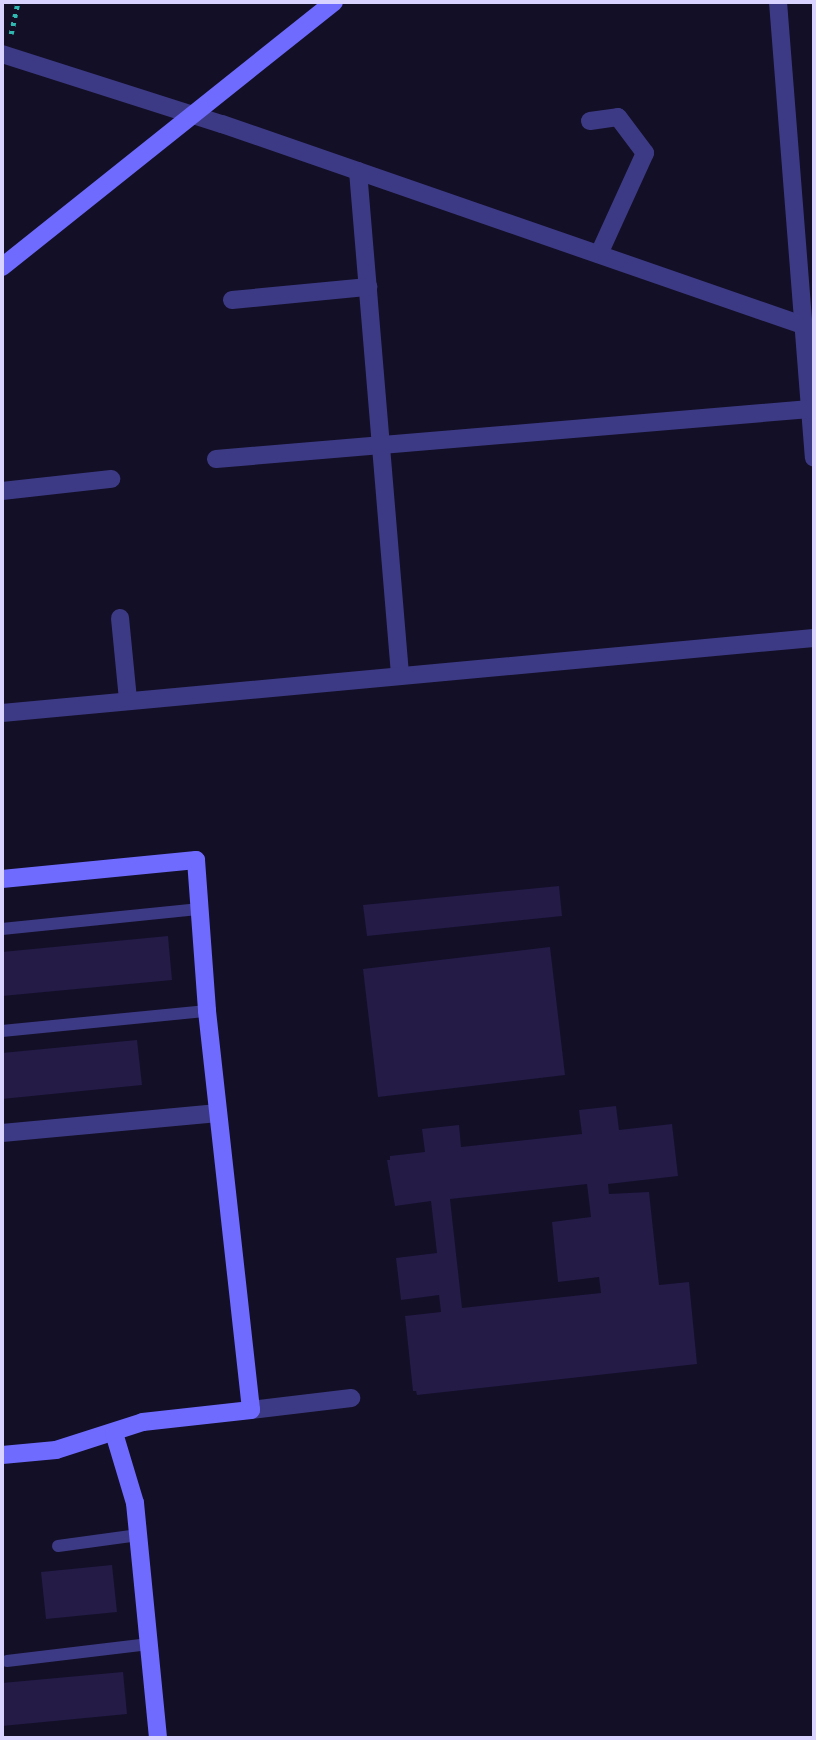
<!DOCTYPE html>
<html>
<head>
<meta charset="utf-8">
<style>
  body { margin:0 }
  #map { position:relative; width:816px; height:1740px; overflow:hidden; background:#130f26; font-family:"Source Sans 3",sans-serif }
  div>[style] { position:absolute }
  .building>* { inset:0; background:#241b47 }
  .path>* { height:4.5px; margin-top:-2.25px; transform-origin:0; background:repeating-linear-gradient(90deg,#2fb8b0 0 3.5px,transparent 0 8.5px) }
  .lane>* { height:12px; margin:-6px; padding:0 6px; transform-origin:6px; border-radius:6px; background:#3d3a85 }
  .street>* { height:18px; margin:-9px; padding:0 9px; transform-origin:9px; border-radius:9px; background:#3d3a85 }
  .secondary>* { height:18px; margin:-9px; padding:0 9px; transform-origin:9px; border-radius:9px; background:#6f6bff }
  span { translate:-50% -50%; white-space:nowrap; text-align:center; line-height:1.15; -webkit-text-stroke:6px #130f26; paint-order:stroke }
  .frame { position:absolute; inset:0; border:4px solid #d9d4ff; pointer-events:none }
</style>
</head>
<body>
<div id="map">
  <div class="building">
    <div style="clip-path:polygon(559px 886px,562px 916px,367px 936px,363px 905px)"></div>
    <div style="clip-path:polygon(168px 936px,172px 980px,2px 996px,2px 952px)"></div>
    <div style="clip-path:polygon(550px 947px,565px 1075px,378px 1097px,363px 969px)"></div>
    <div style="clip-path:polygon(137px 1040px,142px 1085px,2px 1099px,2px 1053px)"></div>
    <div style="clip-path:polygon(evenodd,616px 1106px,619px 1130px,672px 1124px,678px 1176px,608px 1184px,609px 1194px,649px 1192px,659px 1285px,689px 1282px,697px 1364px,417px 1395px,416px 1391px,413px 1391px,405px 1316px,441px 1312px,439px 1295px,401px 1300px,396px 1258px,437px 1253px,431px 1201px,395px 1206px,387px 1160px,390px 1160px,390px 1156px,425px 1152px,422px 1129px,459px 1125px,461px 1147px,582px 1134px,579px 1110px,616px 1106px,587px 1184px,591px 1217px,552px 1222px,558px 1282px,599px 1277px,601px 1293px,462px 1308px,450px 1199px,587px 1184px)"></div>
    <div style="clip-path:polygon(112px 1565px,117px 1612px,46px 1619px,41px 1572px)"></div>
    <div style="clip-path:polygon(123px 1672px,127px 1714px,2px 1726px,2px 1683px)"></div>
  </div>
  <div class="path">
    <div style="left:11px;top:34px;width:33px;rotate:-78deg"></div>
  </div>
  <div class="lane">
    <div style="left:2px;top:929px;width:199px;rotate:-5.8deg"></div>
    <div style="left:2px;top:1031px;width:206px;rotate:-5.6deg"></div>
    <div style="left:58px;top:1546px;width:81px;rotate:-7.8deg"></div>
    <div style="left:7px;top:1661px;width:143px;rotate:-6.8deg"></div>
  </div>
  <div class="street">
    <div style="left:778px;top:2px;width:457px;rotate:85.5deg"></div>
    <div style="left:2px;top:54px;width:231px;rotate:17.7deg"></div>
    <div style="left:222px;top:124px;width:626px;rotate:19.1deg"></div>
    <div style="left:590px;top:121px;width:28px;rotate:-8deg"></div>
    <div style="left:618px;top:117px;width:45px;rotate:53.1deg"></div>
    <div style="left:645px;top:153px;width:111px;rotate:114.5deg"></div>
    <div style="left:358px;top:171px;width:505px;rotate:85.23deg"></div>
    <div style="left:232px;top:300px;width:137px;rotate:-5.5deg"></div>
    <div style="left:216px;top:459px;width:596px;rotate:-4.81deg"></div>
    <div style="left:2px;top:491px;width:110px;rotate:-6.3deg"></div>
    <div style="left:120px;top:618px;width:82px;rotate:84.4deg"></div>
    <div style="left:2px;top:713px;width:815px;rotate:-5.28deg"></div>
    <div style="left:2px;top:1133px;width:217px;rotate:-5.3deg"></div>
    <div style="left:251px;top:1410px;width:101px;rotate:-6.8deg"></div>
  </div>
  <div class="secondary">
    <div style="left:2px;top:267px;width:425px;rotate:-38.6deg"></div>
    <div style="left:2px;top:879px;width:195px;rotate:-5.6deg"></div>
    <div style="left:196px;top:860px;width:151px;rotate:85.8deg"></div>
    <div style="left:207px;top:1011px;width:401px;rotate:83.7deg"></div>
    <div style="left:251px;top:1410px;width:109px;rotate:173.7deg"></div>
    <div style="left:143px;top:1422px;width:91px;rotate:162.2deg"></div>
    <div style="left:56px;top:1450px;width:54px;rotate:174.7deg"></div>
    <div style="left:114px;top:1433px;width:73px;rotate:73.3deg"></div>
    <div style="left:135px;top:1503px;width:236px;rotate:84.4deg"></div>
  </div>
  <div class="frame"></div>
</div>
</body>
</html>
